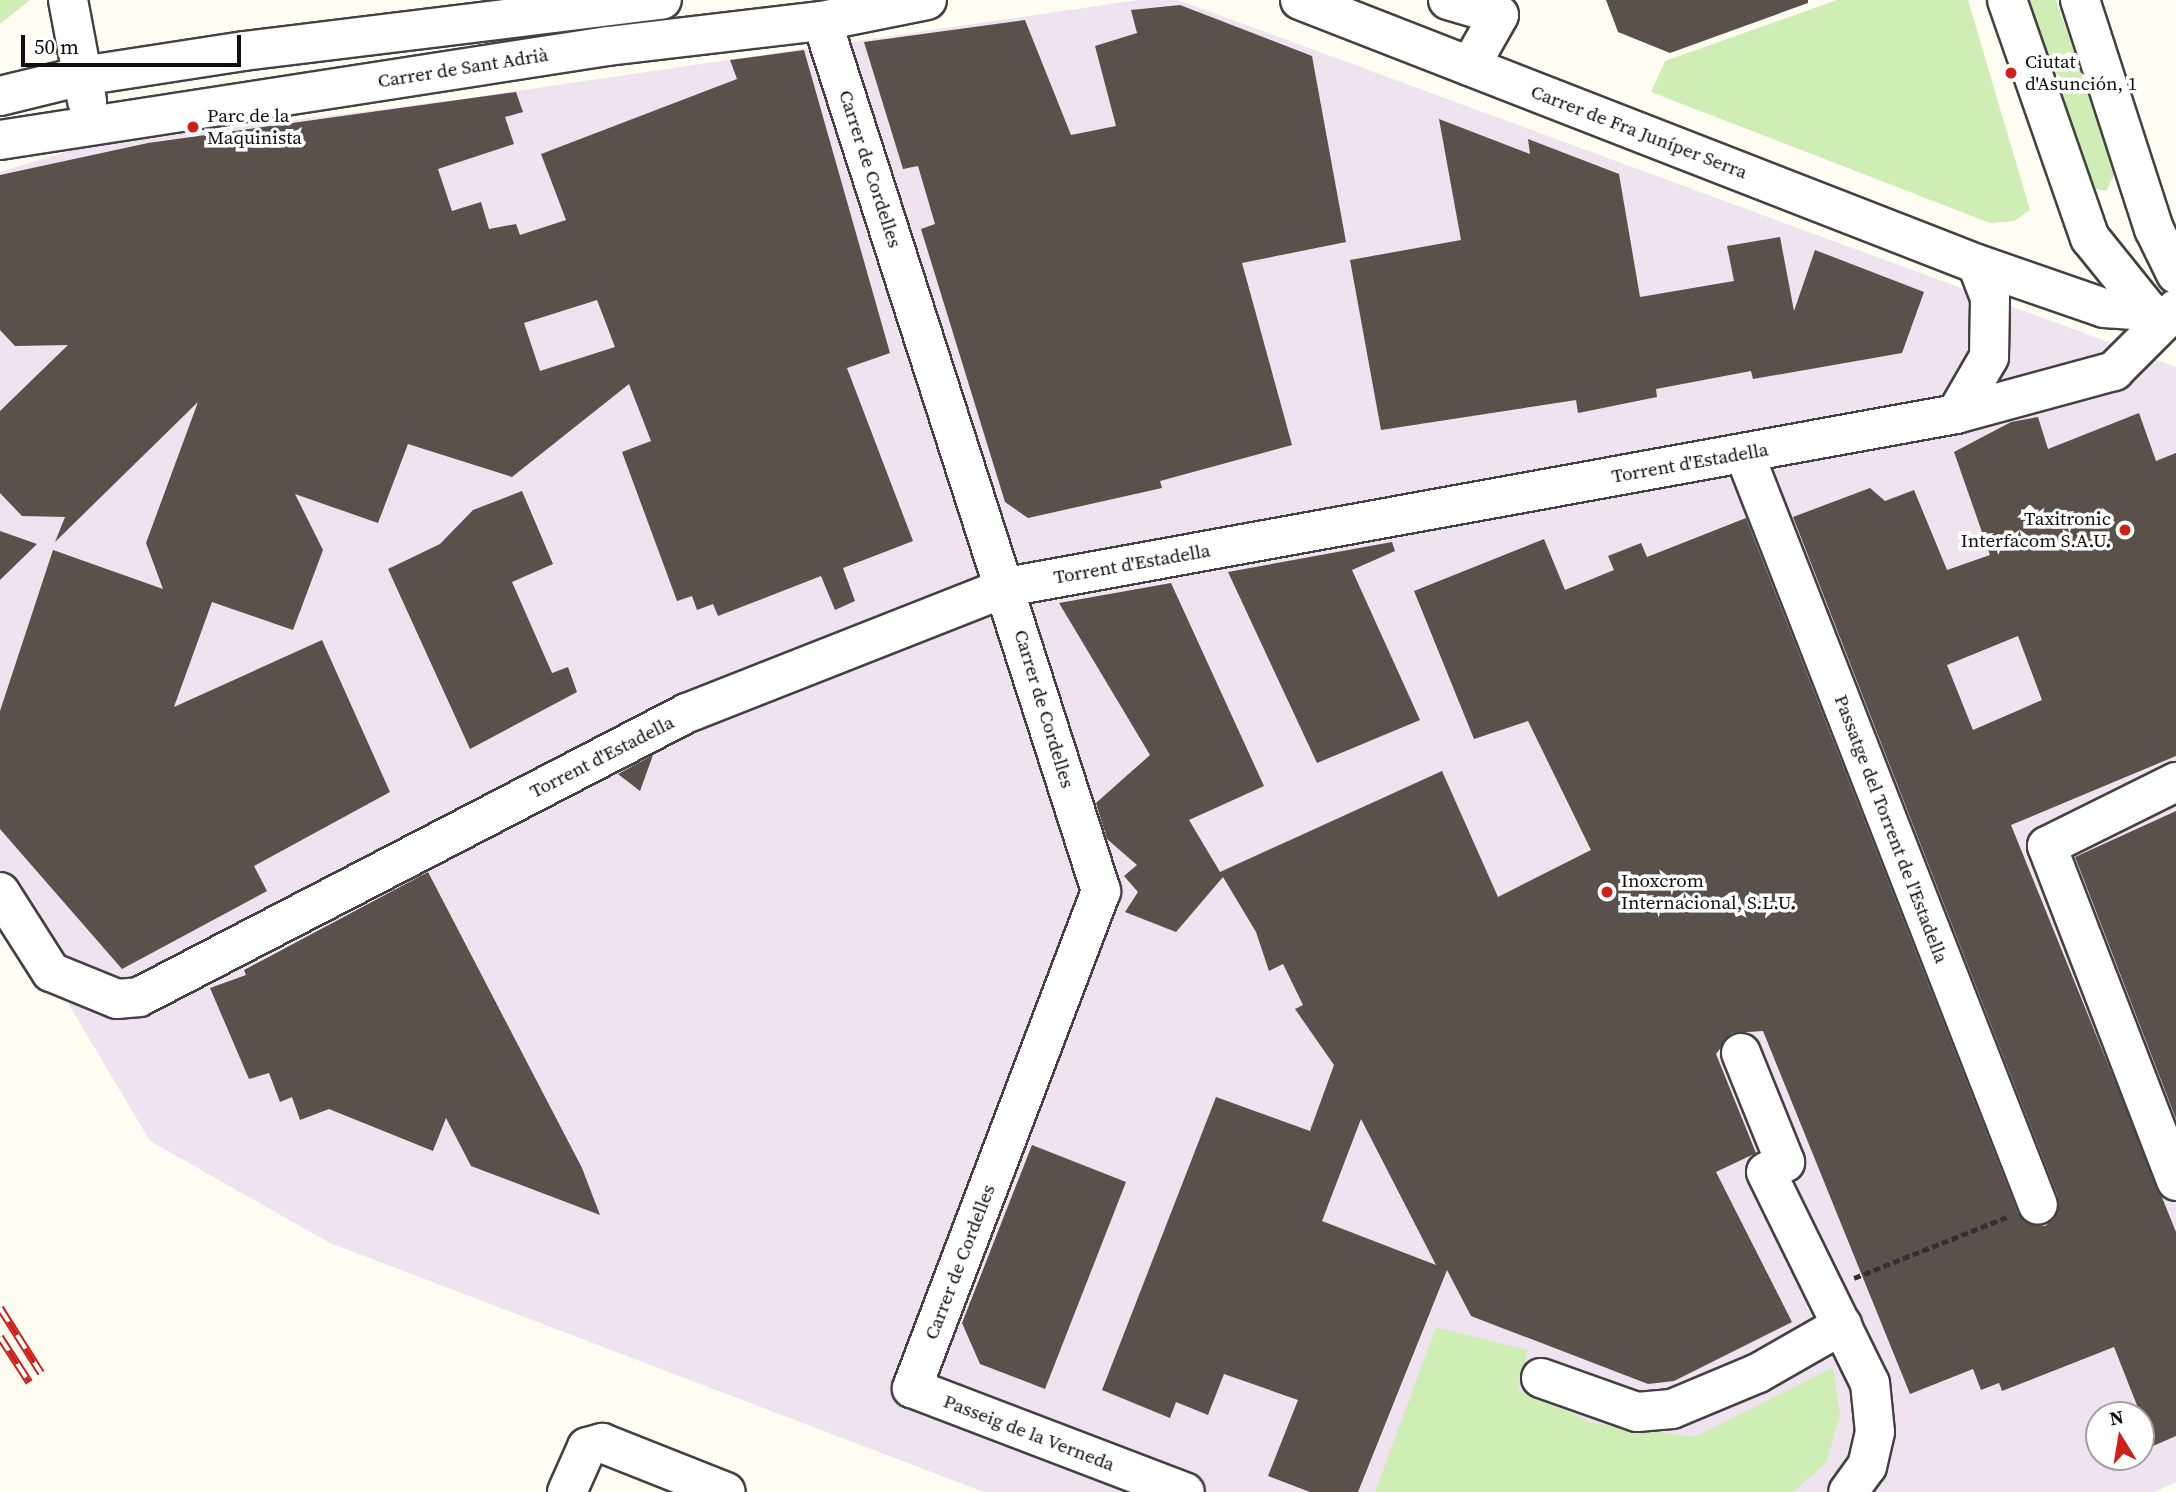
<!DOCTYPE html>
<html>
<head>
<meta charset="utf-8">
<style>
  body { margin:0 }
  #map { position:relative; width:2176px; height:1492px; overflow:hidden; background:#fffdf1; font-family:"Source Serif 4",serif }
  div>[style] { position:absolute }
  .industrial>* { inset:0; background:#eee3ee }
  .green>* { inset:0; background:#ceeeb6 }
  .building>* { inset:0; background:#59514a }
  .path>* { height:4.5px; margin-top:-2.25px; transform-origin:0; background:repeating-linear-gradient(90deg,#313131 0 7px,transparent 0 10.5px) }
  .roads { filter:drop-shadow(2px 0 #424242) drop-shadow(-2px 0 #424242) drop-shadow(0 2px #424242) drop-shadow(0 -2px #424242) }
  .minor>* { height:38px; margin:-19px; padding:0 19px; transform-origin:19px; border-radius:19px; background:#fff }
  .rail>* { height:8px; margin-top:-4px; transform-origin:0; background:repeating-linear-gradient(90deg,#fff 0 16px,#ce1f18 0 32px); box-sizing:border-box; border-block:2px solid #ce1f18 }
  .dots>* { width:19px; height:19px; translate:-50% -50%; box-sizing:border-box; border:4px solid #fff; border-radius:50% }
  span { translate:-50% -50%; white-space:nowrap; text-align:center; line-height:1.15; -webkit-text-stroke:7px #fff; paint-order:stroke }
  .poi-label { font-size:19px; color:#0f0f0f }
  .left { translate:0 -50%; text-align:left }
  .right { translate:-100% -50%; text-align:right }
  .street-label { font-size:19px; color:#0f0f0f }
  .north { position:absolute; left:2085px; top:1401px; width:70px; height:70px; box-sizing:border-box; background:#fff; border:2px solid #9f9f9f; border-radius:50%; rotate:349deg; font-size:19px; font-weight:700; line-height:28px; text-align:center; color:#0f0f0f }
  .north::after { content:''; display:block; margin:auto; width:24px; height:32px; background:#ce1f18; clip-path:polygon(50% 0,100% 100%,50% 72%,0 100%) }
  .scale { position:absolute; left:21px; top:35px; width:220px; height:32px; box-sizing:border-box; border:4px solid #0f0f0f; border-top:0; padding-left:9px; font-size:21px; line-height:24px; white-space:nowrap; color:#0f0f0f; -webkit-text-stroke:5px #fff; paint-order:stroke }
</style>
</head>
<body>
<div id="map">
  <div class="industrial">
    <div style="clip-path:polygon(evenodd,1138px 0,1178px 0,2176px 367px,2176px 1482px,2154px 1492px,984px 1492px,330px 1243px,150px 1141px,0 889px,0 172px,85px 146px,455px 100px,1138px 0,2099px 1415px,2141px 1415px,2141px 1457px,2099px 1457px,2099px 1415px)"></div>
  </div>
  <div class="green">
    <div style="clip-path:polygon(0 0,30px 0,0 24px)"></div>
    <div style="clip-path:polygon(1837px 0,1968px 0,2030px 210px,2014px 221px,1990px 223px,1651px 92px,1665px 61px)"></div>
    <div style="clip-path:polygon(2024px 0,2056px 0,2116px 171px,2106px 191px,2092px 188px)"></div>
    <div style="clip-path:polygon(1436px 1327px,1528px 1350px,1518px 1389px,1592px 1423px,1695px 1437px,1833px 1367px,1840px 1415px,1826px 1463px,1793px 1492px,1375px 1492px)"></div>
  </div>
  <div class="building">
    <div style="clip-path:polygon(1606px 0,1808px 0,1808px 3px,1670px 53px,1618px 32px)"></div>
    <div style="clip-path:polygon(1180px 5px,1312px 56px,1346px 242px,1242px 263px,1292px 445px,1160px 481px,1162px 488px,1028px 518px,1005px 502px,921px 229px,935px 224px,918px 166px,903px 169px,864px 42px,1025px 20px,1071px 135px,1116px 126px,1095px 46px,1137px 33px,1131px 10px)"></div>
    <div style="clip-path:polygon(evenodd,804px 50px,890px 353px,847px 368px,913px 541px,843px 568px,855px 601px,835px 610px,821px 576px,718px 616px,713px 604px,697px 610px,692px 596px,677px 601px,622px 452px,651px 441px,629px 384px,512px 477px,408px 444px,378px 523px,295px 494px,323px 550px,293px 630px,212px 602px,174px 707px,322px 640px,390px 792px,254px 866px,267px 891px,122px 969px,0 829px,0 711px,53px 550px,163px 589px,146px 543px,198px 402px,55px 542px,65px 517px,22px 516px,0 493px,0 411px,68px 345px,15px 346px,0 330px,0 175px,148px 143px,516px 92px,523px 112px,505px 117px,514px 144px,438px 169px,452px 211px,481px 202px,489px 229px,516px 224px,520px 235px,566px 220px,541px 154px,737px 79px,730px 60px,804px 50px,597px 300px,615px 347px,540px 371px,524px 323px,597px 300px)"></div>
    <div style="clip-path:polygon(1439px 119px,1530px 154px,1528px 139px,1619px 174px,1640px 297px,1734px 281px,1727px 246px,1780px 237px,1794px 311px,1815px 250px,1924px 292px,1902px 353px,1753px 379px,1751px 371px,1656px 389px,1657px 397px,1578px 413px,1576px 400px,1381px 430px,1350px 260px,1461px 240px)"></div>
    <div style="clip-path:polygon(evenodd,2139px 413px,2156px 461px,2176px 453px,2176px 756px,2011px 825px,2176px 1232px,2176px 1436px,2153px 1446px,2114px 1347px,2002px 1391px,1999px 1383px,1981px 1390px,1973px 1369px,1910px 1394px,1763px 1031px,1732px 1033px,1716px 1054px,1756px 1153px,1716px 1172px,1792px 1322px,1674px 1381px,1648px 1384px,1471px 1316px,1447px 1270px,1358px 1492px,1310px 1492px,1268px 1476px,1298px 1400px,1224px 1374px,1208px 1415px,1176px 1402px,1170px 1418px,1102px 1390px,1216px 1097px,1310px 1131px,1334px 1065px,1295px 1009px,1303px 1005px,1283px 964px,1269px 971px,1256px 932px,1223px 877px,1176px 932px,1125px 912px,1138px 892px,1124px 876px,1137px 865px,1107px 839px,1096px 803px,1150px 755px,1059px 603px,1171px 583px,1264px 786px,1189px 820px,1220px 872px,1442px 771px,1498px 897px,1591px 850px,1528px 721px,1474px 739px,1414px 591px,1544px 539px,1565px 590px,1614px 570px,1608px 556px,1641px 543px,1647px 557px,1746px 518px,2018px 1213px,2025px 1222px,2045px 1226px,2055px 1218px,2058px 1197px,1793px 517px,1870px 488px,1885px 501px,1914px 490px,1947px 570px,1990px 555px,1954px 452px,2011px 422px,2038px 417px,2048px 449px,2139px 413px,2018px 636px,2042px 700px,1973px 730px,1947px 665px,2018px 636px,2139px 413px,1361px 1119px,1436px 1265px,1322px 1221px,1361px 1119px)"></div>
    <div style="clip-path:polygon(522px 491px,553px 564px,512px 582px,552px 673px,568px 667px,577px 692px,470px 749px,388px 569px,440px 544px,473px 510px)"></div>
    <div style="clip-path:polygon(0 531px,37px 544px,0 580px)"></div>
    <div style="clip-path:polygon(1392px 542px,1395px 551px,1352px 570px,1420px 720px,1317px 763px,1228px 572px)"></div>
    <div style="clip-path:polygon(653px 755px,640px 791px,618px 774px)"></div>
    <div style="clip-path:polygon(2176px 811px,2176px 1119px,2075px 857px)"></div>
    <div style="clip-path:polygon(428px 872px,582px 1168px,600px 1215px,471px 1166px,446px 1118px,433px 1151px,329px 1109px,300px 1120px,292px 1097px,280px 1102px,269px 1073px,249px 1079px,210px 988px,246px 975px,244px 970px)"></div>
    <div style="clip-path:polygon(1032px 1145px,1126px 1182px,1045px 1389px,980px 1364px,962px 1323px)"></div>
  </div>
  <div class="path">
    <div style="left:1854px;top:1278px;width:167px;rotate:-21.8deg"></div>
  </div>
  <div class="roads">
    <div class="minor">
      <div style="left:68px;top:0;width:103px;rotate:79.3deg"></div>
      <div style="left:1300px;top:0;width:727px;rotate:21.3deg"></div>
      <div style="left:1977px;top:264px;width:134px;rotate:19.1deg"></div>
      <div style="left:2104px;top:308px;width:45px;rotate:3.8deg"></div>
      <div style="left:1448px;top:0;width:53px;rotate:16.4deg"></div>
      <div style="left:1499px;top:15px;width:59px;rotate:119.6deg"></div>
      <div style="left:2007px;top:0;width:252px;rotate:70.8deg"></div>
      <div style="left:2090px;top:238px;width:94px;rotate:51.1deg"></div>
      <div style="left:2149px;top:311px;width:16px;rotate:30deg"></div>
      <div style="left:2080px;top:0;width:241px;rotate:72.1deg"></div>
      <div style="left:2154px;top:229px;width:50px;rotate:63.9deg"></div>
      <div style="left:822px;top:21px;width:914px;rotate:72.22deg"></div>
      <div style="left:1101px;top:891px;width:532px;rotate:110.82deg"></div>
      <div style="left:912px;top:1388px;width:292px;rotate:20.9deg"></div>
      <div style="left:0;top:96px;width:84px;rotate:-13.7deg"></div>
      <div style="left:82px;top:76px;width:164px;rotate:-8.8deg"></div>
      <div style="left:244px;top:51px;width:421px;rotate:-7deg"></div>
      <div style="left:0;top:140px;width:615px;rotate:-8.79deg"></div>
      <div style="left:608px;top:46px;width:215px;rotate:-6.7deg"></div>
      <div style="left:822px;top:21px;width:107px;rotate:-11.3deg"></div>
      <div style="left:1956px;top:414px;width:66px;rotate:-59.9deg"></div>
      <div style="left:1989px;top:357px;width:59px;rotate:-89deg"></div>
      <div style="left:1990px;top:298px;width:36px;rotate:-111deg"></div>
      <div style="left:1744px;top:453px;width:807px;rotate:68.65deg"></div>
      <div style="left:2176px;top:782px;width:144px;rotate:153.6deg"></div>
      <div style="left:2047px;top:846px;width:359px;rotate:68.9deg"></div>
      <div style="left:0;top:892px;width:95px;rotate:57.5deg"></div>
      <div style="left:51px;top:972px;width:71px;rotate:22.2deg"></div>
      <div style="left:117px;top:999px;width:22px;rotate:-5deg"></div>
      <div style="left:139px;top:997px;width:617px;rotate:-27.4deg"></div>
      <div style="left:687px;top:713px;width:344px;rotate:-21.5deg"></div>
      <div style="left:1007px;top:587px;width:965px;rotate:-10.33deg"></div>
      <div style="left:1956px;top:414px;width:164px;rotate:-15.2deg"></div>
      <div style="left:2114px;top:371px;width:88px;rotate:-45deg"></div>
      <div style="left:1741px;top:1053px;width:118px;rotate:68deg"></div>
      <div style="left:1785px;top:1162px;width:21px;rotate:152deg"></div>
      <div style="left:1766px;top:1172px;width:235px;rotate:63.8deg"></div>
      <div style="left:1870px;top:1383px;width:49px;rotate:84.2deg"></div>
      <div style="left:1875px;top:1432px;width:35px;rotate:103deg"></div>
      <div style="left:1867px;top:1466px;width:32px;rotate:126deg"></div>
      <div style="left:1541px;top:1378px;width:102px;rotate:19.5deg"></div>
      <div style="left:1637px;top:1412px;width:35px;rotate:-5deg"></div>
      <div style="left:1672px;top:1409px;width:93px;rotate:-22.7deg"></div>
      <div style="left:1758px;top:1373px;width:97px;rotate:-29.7deg"></div>
      <div style="left:567px;top:1492px;width:49px;rotate:-66deg"></div>
      <div style="left:587px;top:1447px;width:16px;rotate:-15deg"></div>
      <div style="left:602px;top:1443px;width:133px;rotate:21.6deg"></div>
    </div>
  </div>
  <div class="rail">
    <div style="left:0;top:1308px;width:77px;rotate:57.8deg"></div>
    <div style="left:0;top:1337px;width:54px;rotate:57.2deg"></div>
  </div>
  <div class="dots">
    <div style="left:2011px;top:73px;background:#ce1f18"></div>
    <div style="left:193px;top:127px;background:#ce1f18"></div>
    <div style="left:2125px;top:530px;background:#ce1f18"></div>
    <div style="left:1607px;top:892px;background:#ce1f18"></div>
  </div>
  <div class="poi-label">
    <span class="left" style="left:2025px;top:73px">Ciutat<br>d'Asunción, 1</span>
    <span class="left" style="left:207px;top:127px">Parc de la<br>Maquinista</span>
    <span class="right" style="left:2111px;top:530px">Taxitronic<br>Interfacom S.A.U.</span>
    <span class="left" style="left:1621px;top:892px">Inoxcrom<br>Internacional, S.L.U.</span>
  </div>
  <div class="street-label">
    <span style="left:463px;top:68px;rotate:-9deg">Carrer de Sant Adrià</span>
    <span style="left:1639px;top:132px;rotate:21deg">Carrer de Fra Juníper Serra</span>
    <span style="left:870px;top:169px;rotate:72deg">Carrer de Cordelles</span>
    <span style="left:1690px;top:463px;rotate:-10deg">Torrent d'Estadella</span>
    <span style="left:1132px;top:564px;rotate:-10deg">Torrent d'Estadella</span>
    <span style="left:1044px;top:709px;rotate:73deg">Carrer de Cordelles</span>
    <span style="left:602px;top:757px;rotate:-27deg">Torrent d'Estadella</span>
    <span style="left:1891px;top:829px;rotate:69deg">Passatge del Torrent de l'Estadella</span>
    <span style="left:960px;top:1262px;rotate:-69deg">Carrer de Cordelles</span>
    <span style="left:1029px;top:1433px;rotate:21deg">Passeig de la Verneda</span>
  </div>
  <div class="north">N</div>
  <div class="scale">50 m</div>
</div>
</body>
</html>
